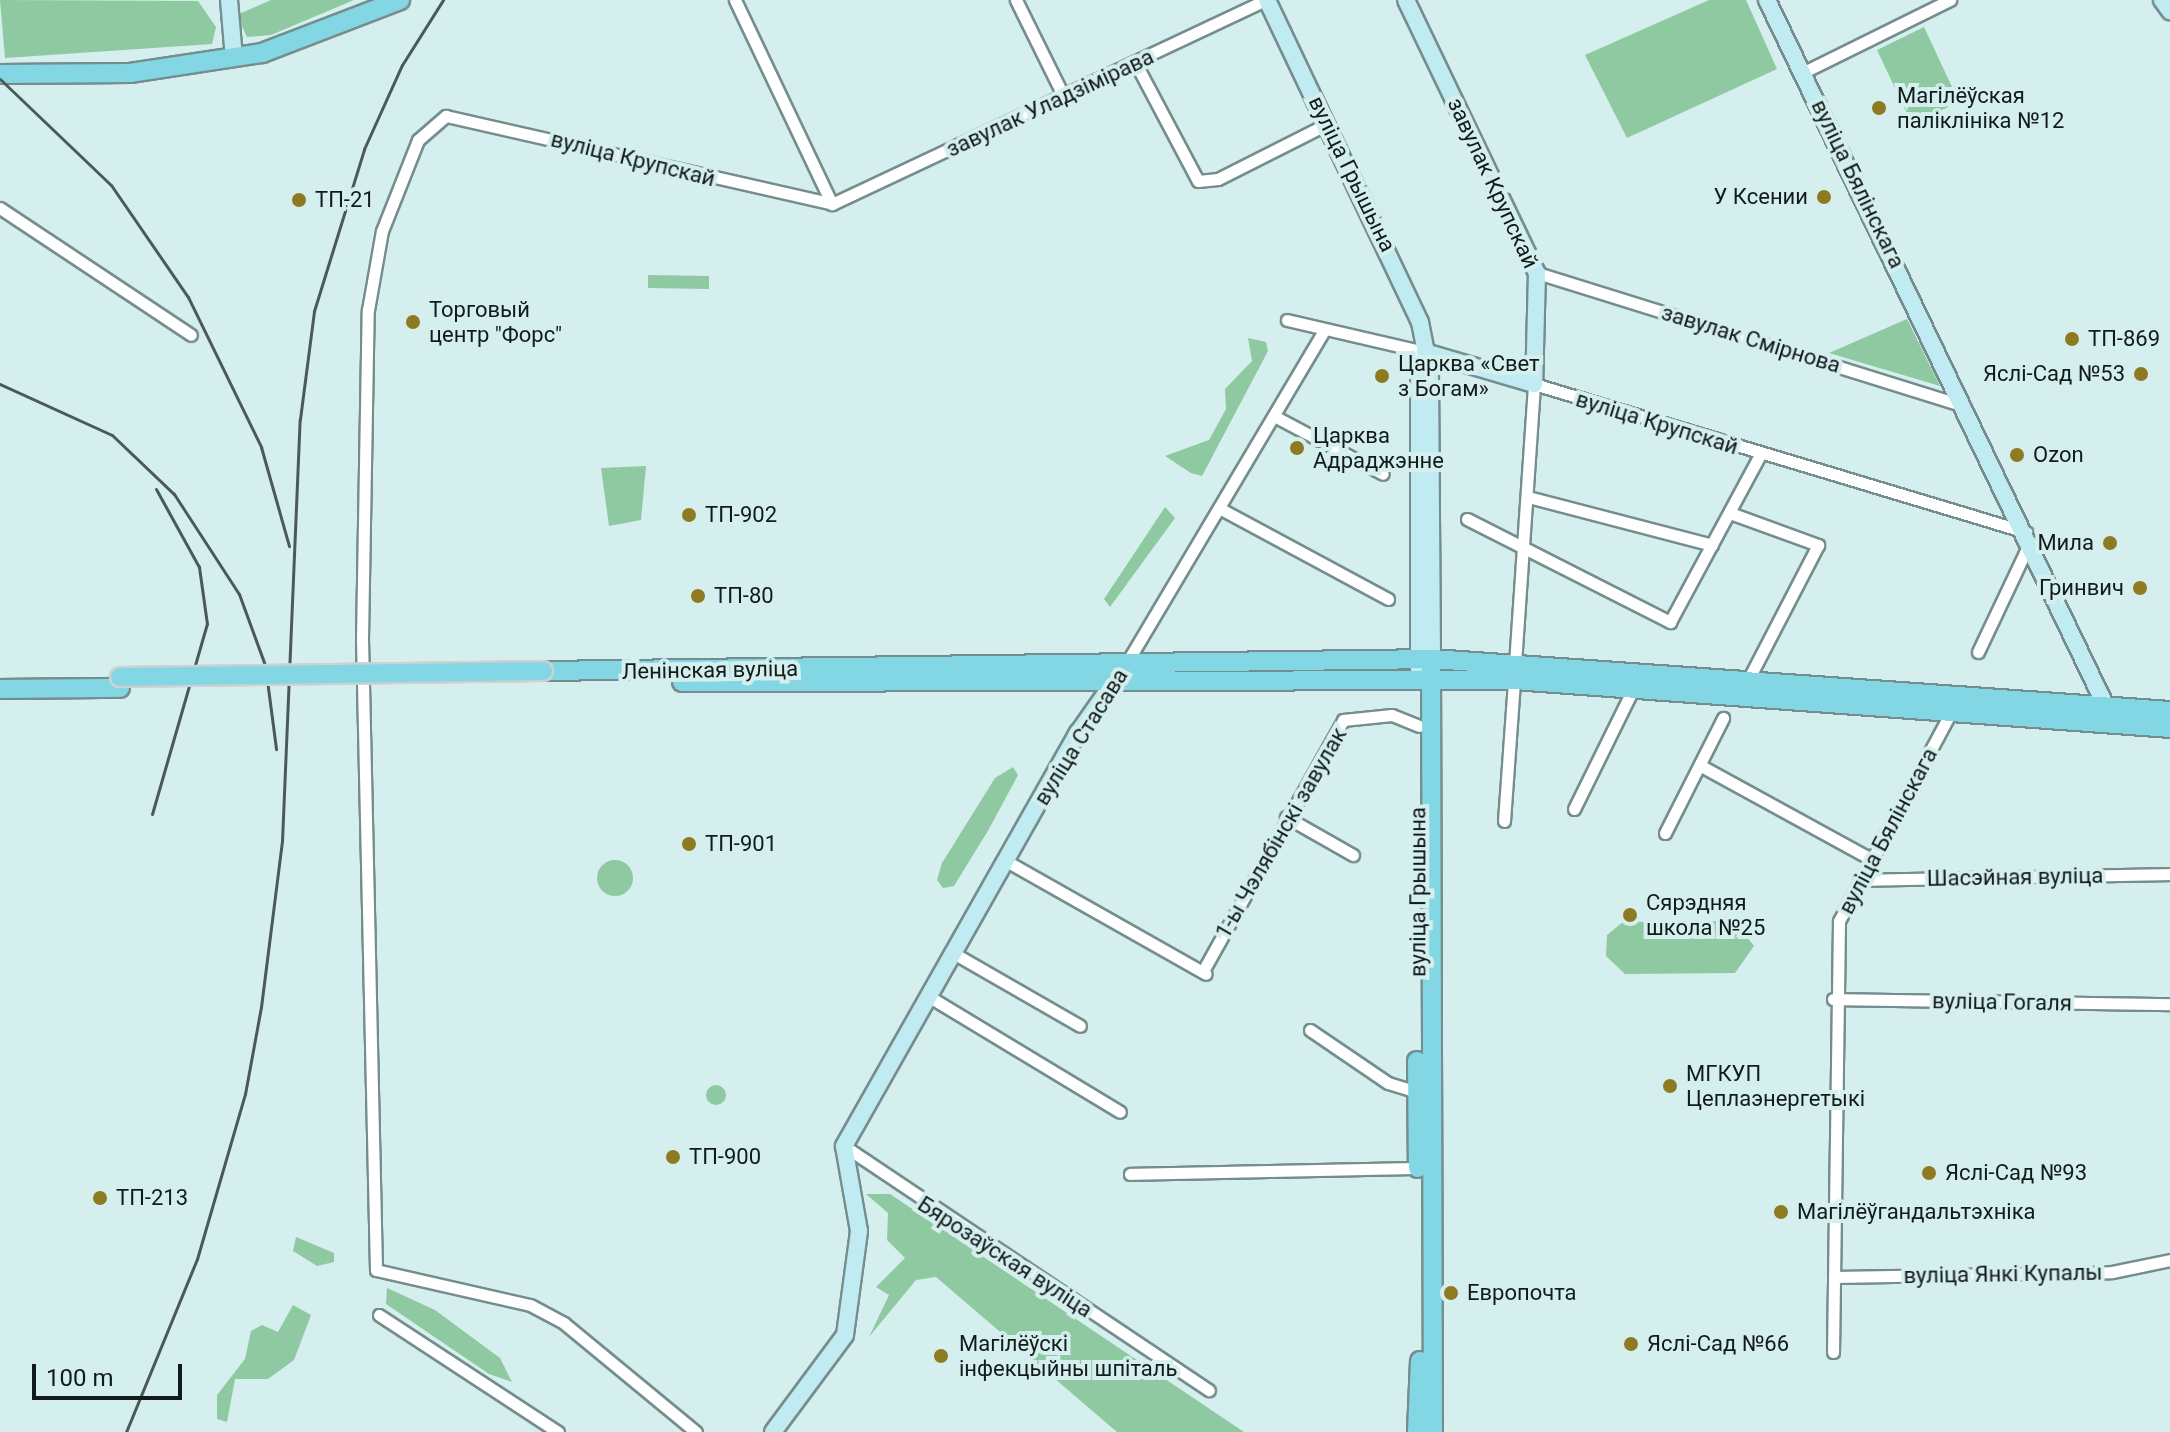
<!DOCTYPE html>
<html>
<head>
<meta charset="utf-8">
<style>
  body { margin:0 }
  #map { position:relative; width:2170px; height:1432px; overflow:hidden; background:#d5efee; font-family:Roboto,sans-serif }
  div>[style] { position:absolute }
  .green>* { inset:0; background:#8ec9a1 }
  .round { border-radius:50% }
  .roads { filter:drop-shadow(2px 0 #758e8d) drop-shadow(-2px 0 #758e8d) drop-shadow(0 2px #758e8d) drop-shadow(0 -2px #758e8d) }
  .street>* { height:11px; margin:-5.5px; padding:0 5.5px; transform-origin:5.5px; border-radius:5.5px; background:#fff }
  .secondary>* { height:16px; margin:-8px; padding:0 8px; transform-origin:8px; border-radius:8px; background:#c1ebf2 }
  .primary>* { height:18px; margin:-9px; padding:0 9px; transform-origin:9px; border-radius:9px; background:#83d6e4 }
  .rail>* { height:3px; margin:-1.5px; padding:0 1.5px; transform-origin:1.5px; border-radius:1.5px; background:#4b5a59 }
  .bridges { filter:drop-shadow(2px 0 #cfd1d1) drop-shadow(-2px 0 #cfd1d1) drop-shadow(0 2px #cfd1d1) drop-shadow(0 -2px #cfd1d1) }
  .primary-bridge>* { height:18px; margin:-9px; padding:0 9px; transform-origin:9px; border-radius:9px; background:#83d6e4 }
  .dots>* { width:22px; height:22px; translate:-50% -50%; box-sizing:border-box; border:4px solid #d5efee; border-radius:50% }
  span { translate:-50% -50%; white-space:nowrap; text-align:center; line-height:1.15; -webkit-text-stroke:8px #d5efee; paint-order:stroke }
  .poi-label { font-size:22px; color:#111b1a }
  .left { translate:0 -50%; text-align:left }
  .right { translate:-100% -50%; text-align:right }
  .street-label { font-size:22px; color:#111b1a }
  .scale { position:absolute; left:32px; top:1364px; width:150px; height:36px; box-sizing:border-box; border:4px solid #111b1a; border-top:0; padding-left:10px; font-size:24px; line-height:28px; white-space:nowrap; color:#111b1a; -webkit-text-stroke:6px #d5efee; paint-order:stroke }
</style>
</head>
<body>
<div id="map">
  <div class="green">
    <div style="clip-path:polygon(0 0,198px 1px,216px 27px,212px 44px,5px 58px)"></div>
    <div style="clip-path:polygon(271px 0,354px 0,271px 35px,247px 37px,237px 15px)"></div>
    <div style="clip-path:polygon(1709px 0,1746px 0,1777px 69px,1627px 138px,1585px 55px)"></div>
    <div style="clip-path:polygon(1924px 27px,1959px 102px,1912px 124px,1877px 50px)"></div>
    <div style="clip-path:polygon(648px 275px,709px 276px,709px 289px,648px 288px)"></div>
    <div style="clip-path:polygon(1907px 319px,1940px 386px,1829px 353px)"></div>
    <div style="clip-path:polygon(1248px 338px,1266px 342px,1268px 351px,1202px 476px,1191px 473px,1165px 456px,1209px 440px,1226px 409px,1225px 389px,1252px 361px)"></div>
    <div style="clip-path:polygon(646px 466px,641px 520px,609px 526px,601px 468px)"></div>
    <div style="clip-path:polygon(1165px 507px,1175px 518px,1110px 607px,1104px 599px)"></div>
    <div style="clip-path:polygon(1013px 767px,1018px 775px,989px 829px,954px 886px,943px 888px,937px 880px,942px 863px,995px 778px)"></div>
    <div class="round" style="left:597px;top:860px;width:36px;height:36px"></div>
    <div style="clip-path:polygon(1734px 921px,1754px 946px,1735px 973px,1625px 974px,1606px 956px,1607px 935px,1623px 922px)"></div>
    <div class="round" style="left:706px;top:1085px;width:20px;height:20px"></div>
    <div style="clip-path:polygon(866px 1194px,890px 1194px,1244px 1432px,1117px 1432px,936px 1277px,916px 1280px,869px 1337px,889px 1295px,876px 1287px,905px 1258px,887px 1240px,888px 1213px)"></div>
    <div style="clip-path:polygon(296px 1237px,334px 1253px,334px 1262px,317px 1266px,293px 1251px)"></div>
    <div style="clip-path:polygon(387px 1288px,435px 1310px,500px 1358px,512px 1382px,489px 1374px,386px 1304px)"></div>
    <div style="clip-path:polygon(293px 1305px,311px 1315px,294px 1360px,268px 1379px,235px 1379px,227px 1422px,217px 1419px,217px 1395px,245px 1359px,251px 1331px,262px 1325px,278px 1332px)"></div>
  </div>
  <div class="roads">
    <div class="street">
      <div style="left:735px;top:0;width:226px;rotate:64.6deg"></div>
      <div style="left:1016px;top:0;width:106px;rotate:63.7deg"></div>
      <div style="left:1136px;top:64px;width:132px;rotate:62.1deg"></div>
      <div style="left:1198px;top:181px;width:20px;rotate:-6deg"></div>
      <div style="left:1218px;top:179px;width:122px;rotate:-26.8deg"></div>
      <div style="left:1804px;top:72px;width:163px;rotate:-26.3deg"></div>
      <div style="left:832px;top:204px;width:480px;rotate:-25.2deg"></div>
      <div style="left:0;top:208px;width:229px;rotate:33.6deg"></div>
      <div style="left:1537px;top:273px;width:447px;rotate:17.3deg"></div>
      <div style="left:1287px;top:320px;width:142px;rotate:13.1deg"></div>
      <div style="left:1274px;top:416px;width:123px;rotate:28deg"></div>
      <div style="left:1532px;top:498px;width:186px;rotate:14.6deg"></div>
      <div style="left:1219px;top:508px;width:192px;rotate:28.3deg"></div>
      <div style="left:1730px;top:513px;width:94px;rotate:20deg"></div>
      <div style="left:1818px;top:545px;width:152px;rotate:117.4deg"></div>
      <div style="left:1467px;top:519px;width:228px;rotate:26.9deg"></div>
      <div style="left:1670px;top:622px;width:190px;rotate:-61.7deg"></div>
      <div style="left:1978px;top:652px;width:122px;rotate:-64.7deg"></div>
      <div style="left:1126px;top:664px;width:387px;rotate:-59.3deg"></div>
      <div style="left:1515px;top:664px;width:281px;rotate:-86.1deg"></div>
      <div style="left:1534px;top:384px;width:514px;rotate:16.74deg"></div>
      <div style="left:1703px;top:767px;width:194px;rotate:28.7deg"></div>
      <div style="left:1574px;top:809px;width:134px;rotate:-63.8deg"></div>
      <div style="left:1286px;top:817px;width:77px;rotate:29.6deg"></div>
      <div style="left:1504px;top:821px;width:141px;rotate:-85.9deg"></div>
      <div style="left:1665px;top:833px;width:129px;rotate:-63.2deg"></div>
      <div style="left:1008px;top:862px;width:227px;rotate:29.5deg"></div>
      <div style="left:1859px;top:880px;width:311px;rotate:-1.1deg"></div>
      <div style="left:955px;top:954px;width:144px;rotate:29.9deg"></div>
      <div style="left:1203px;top:971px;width:287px;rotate:-60.8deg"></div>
      <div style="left:1343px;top:720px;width:49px;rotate:-5.8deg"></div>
      <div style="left:1392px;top:715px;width:29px;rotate:22deg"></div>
      <div style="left:928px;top:996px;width:224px;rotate:31.1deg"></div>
      <div style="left:1833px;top:999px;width:337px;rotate:0.9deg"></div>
      <div style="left:1310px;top:1030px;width:94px;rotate:34.2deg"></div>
      <div style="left:1388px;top:1083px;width:30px;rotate:17deg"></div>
      <div style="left:844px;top:1146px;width:439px;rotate:33.8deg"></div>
      <div style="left:1130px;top:1174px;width:291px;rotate:-1.2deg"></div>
      <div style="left:1834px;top:1277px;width:278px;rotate:-1deg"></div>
      <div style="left:2112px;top:1272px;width:59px;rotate:-11.7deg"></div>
      <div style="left:379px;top:1315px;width:214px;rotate:33.2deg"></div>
      <div style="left:1833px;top:1352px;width:431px;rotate:-89.2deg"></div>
      <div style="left:1839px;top:921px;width:239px;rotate:-61.8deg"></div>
      <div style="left:696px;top:1432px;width:171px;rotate:-140.5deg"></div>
      <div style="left:564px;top:1323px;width:38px;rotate:-152deg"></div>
      <div style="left:530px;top:1305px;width:158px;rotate:-167.2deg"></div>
      <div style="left:376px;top:1270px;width:632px;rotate:-91.27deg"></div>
      <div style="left:362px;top:638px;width:328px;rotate:-89deg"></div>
      <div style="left:368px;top:310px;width:80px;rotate:-80deg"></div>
      <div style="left:382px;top:231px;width:98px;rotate:-68.4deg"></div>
      <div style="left:418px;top:140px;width:37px;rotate:-41deg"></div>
      <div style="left:446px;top:116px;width:396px;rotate:12.8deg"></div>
    </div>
    <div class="secondary">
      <div style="left:229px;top:0;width:58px;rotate:85.1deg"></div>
      <div style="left:1267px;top:0;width:357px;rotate:64.6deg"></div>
      <div style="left:1420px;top:322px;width:52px;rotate:78.9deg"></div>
      <div style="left:1430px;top:373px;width:286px;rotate:89.6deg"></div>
      <div style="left:1406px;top:0;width:303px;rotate:64.4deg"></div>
      <div style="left:1537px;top:273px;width:111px;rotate:91.5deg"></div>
      <div style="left:1534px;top:384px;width:114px;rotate:-163.6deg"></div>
      <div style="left:1767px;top:0;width:793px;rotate:64.37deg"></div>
      <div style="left:2162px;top:0;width:14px;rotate:54deg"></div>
      <div style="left:1419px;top:377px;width:293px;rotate:90deg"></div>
      <div style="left:773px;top:1432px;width:121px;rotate:-53.4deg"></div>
      <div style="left:845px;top:1335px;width:105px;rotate:-82.3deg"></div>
      <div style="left:859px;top:1231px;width:86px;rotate:-100deg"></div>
      <div style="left:844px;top:1146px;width:475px;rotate:-60.5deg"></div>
      <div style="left:1078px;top:733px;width:66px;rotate:-54.9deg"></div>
    </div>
    <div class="primary">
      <div style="left:0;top:74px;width:130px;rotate:-0.4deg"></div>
      <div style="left:130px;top:73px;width:134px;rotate:-8.6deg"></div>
      <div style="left:262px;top:53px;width:148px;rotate:-21deg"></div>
      <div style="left:1431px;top:667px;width:765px;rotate:89.85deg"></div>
      <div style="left:543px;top:671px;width:889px;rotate:-0.77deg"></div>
      <div style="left:1432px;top:659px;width:740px;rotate:4.03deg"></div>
      <div style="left:682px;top:682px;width:832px;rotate:-0.14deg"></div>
      <div style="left:1514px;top:680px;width:658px;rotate:4.18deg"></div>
      <div style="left:0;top:689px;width:120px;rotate:-0.5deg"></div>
      <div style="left:1417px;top:1061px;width:107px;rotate:89.5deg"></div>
      <div style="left:1417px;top:1432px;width:71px;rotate:-87.6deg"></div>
    </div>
  </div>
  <div class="rail">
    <div style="left:0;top:79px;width:153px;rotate:43.7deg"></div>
    <div style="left:111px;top:185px;width:136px;rotate:55.5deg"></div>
    <div style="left:188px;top:297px;width:167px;rotate:64deg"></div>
    <div style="left:261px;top:447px;width:103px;rotate:74.2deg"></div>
    <div style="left:0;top:384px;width:123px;rotate:24.5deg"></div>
    <div style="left:112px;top:435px;width:86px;rotate:43.6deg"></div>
    <div style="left:174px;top:494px;width:119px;rotate:57deg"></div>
    <div style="left:239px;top:594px;width:76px;rotate:69.9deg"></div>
    <div style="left:265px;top:665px;width:85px;rotate:82.5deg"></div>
    <div style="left:152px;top:814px;width:198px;rotate:-73.9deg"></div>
    <div style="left:207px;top:624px;width:58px;rotate:-98deg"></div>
    <div style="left:199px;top:567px;width:89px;rotate:-118.9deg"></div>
    <div style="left:126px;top:1432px;width:187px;rotate:-67.7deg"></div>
    <div style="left:197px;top:1259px;width:172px;rotate:-73.8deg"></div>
    <div style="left:245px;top:1094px;width:88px;rotate:-79.6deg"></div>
    <div style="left:261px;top:1007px;width:167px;rotate:-82.8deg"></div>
    <div style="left:282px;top:841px;width:422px;rotate:-87.6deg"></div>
    <div style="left:300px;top:419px;width:109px;rotate:-82.6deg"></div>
    <div style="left:314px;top:311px;width:170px;rotate:-72.8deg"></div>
    <div style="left:364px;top:149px;width:92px;rotate:-65.7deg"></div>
    <div style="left:402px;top:65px;width:77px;rotate:-57.8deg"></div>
  </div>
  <div class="bridges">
    <div class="primary-bridge">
      <div style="left:120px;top:677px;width:423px;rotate:-0.8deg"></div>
    </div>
  </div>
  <div class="dots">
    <div style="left:1879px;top:108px;background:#8e7b21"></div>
    <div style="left:1824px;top:197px;background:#8e7b21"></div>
    <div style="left:299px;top:200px;background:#8e7b21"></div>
    <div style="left:413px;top:322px;background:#8e7b21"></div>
    <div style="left:2072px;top:339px;background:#8e7b21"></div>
    <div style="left:2141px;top:374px;background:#8e7b21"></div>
    <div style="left:1382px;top:376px;background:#8e7b21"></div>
    <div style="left:1297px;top:448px;background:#8e7b21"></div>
    <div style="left:2017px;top:455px;background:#8e7b21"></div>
    <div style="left:689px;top:515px;background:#8e7b21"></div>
    <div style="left:2110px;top:543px;background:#8e7b21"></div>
    <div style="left:2140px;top:588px;background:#8e7b21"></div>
    <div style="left:698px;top:596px;background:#8e7b21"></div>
    <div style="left:689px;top:844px;background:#8e7b21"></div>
    <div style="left:1630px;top:915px;background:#8e7b21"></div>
    <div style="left:1670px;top:1086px;background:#8e7b21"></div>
    <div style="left:673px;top:1157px;background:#8e7b21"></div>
    <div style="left:1929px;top:1173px;background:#8e7b21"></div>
    <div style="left:100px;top:1198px;background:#8e7b21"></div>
    <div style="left:1781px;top:1212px;background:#8e7b21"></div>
    <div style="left:1451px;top:1293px;background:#8e7b21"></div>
    <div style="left:1631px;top:1344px;background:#8e7b21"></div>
    <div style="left:941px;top:1356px;background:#8e7b21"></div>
  </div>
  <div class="poi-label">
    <span class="left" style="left:1897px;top:108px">Магілёўская<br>паліклініка №12</span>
    <span class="right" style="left:1808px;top:197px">У Ксении</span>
    <span class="left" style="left:315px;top:200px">ТП-21</span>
    <span class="left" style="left:429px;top:322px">Торговый<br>центр "Форс"</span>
    <span class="left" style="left:2088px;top:339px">ТП-869</span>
    <span class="left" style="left:1398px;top:376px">Царква «Свет<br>з Богам»</span>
    <span class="right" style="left:2125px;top:374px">Яслі-Сад №53</span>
    <span class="left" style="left:1313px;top:448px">Царква<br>Адраджэнне</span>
    <span class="left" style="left:2033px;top:455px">Ozon</span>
    <span class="left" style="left:705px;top:515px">ТП-902</span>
    <span class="right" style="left:2094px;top:543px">Мила</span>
    <span class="right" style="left:2124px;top:588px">Гринвич</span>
    <span class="left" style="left:714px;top:596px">ТП-80</span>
    <span class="left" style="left:705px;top:844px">ТП-901</span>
    <span class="left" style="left:1646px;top:915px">Сярэдняя<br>школа №25</span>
    <span class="left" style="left:1686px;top:1086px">МГКУП<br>Цеплаэнергетыкі</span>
    <span class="left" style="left:689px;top:1157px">ТП-900</span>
    <span class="left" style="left:1945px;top:1173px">Яслі-Сад №93</span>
    <span class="left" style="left:116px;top:1198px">ТП-213</span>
    <span class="left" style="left:1797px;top:1212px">Магілёўгандальтэхніка</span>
    <span class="left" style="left:1467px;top:1293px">Европочта</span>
    <span class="left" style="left:959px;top:1356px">Магілёўскі<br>інфекцыйны шпіталь</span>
    <span class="left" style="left:1647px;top:1344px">Яслі-Сад №66</span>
  </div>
  <div class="street-label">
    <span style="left:1050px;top:103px;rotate:-25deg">завулак Уладзімірава</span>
    <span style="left:633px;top:159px;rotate:14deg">вуліца Крупскай</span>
    <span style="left:1352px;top:174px;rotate:64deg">вуліца Грышына</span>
    <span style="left:1493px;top:183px;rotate:65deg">завулак Крупскай</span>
    <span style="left:1858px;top:184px;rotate:64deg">вуліца Бялінскага</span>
    <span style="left:1751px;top:339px;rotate:17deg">завулак Смірнова</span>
    <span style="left:1657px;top:423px;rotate:17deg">вуліца Крупскай</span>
    <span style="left:710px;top:670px;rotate:-1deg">Ленінская вуліца</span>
    <span style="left:1081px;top:737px;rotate:-58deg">вуліца Стасава</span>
    <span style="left:1888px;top:831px;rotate:-62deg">вуліца Бялінскага</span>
    <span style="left:1281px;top:833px;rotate:-60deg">1-ы Чэлябінскі завулак</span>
    <span style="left:2015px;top:877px;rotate:-1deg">Шасэйная вуліца</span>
    <span style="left:1418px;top:892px;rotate:-90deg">вуліца Грышына</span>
    <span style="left:2002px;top:1002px;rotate:1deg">вуліца Гогаля</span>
    <span style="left:1005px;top:1257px;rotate:33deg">Бярозаўская вуліца</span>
    <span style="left:2003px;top:1274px;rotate:-1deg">вуліца Янкі Купалы</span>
  </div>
  <div class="scale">100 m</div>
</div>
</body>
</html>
